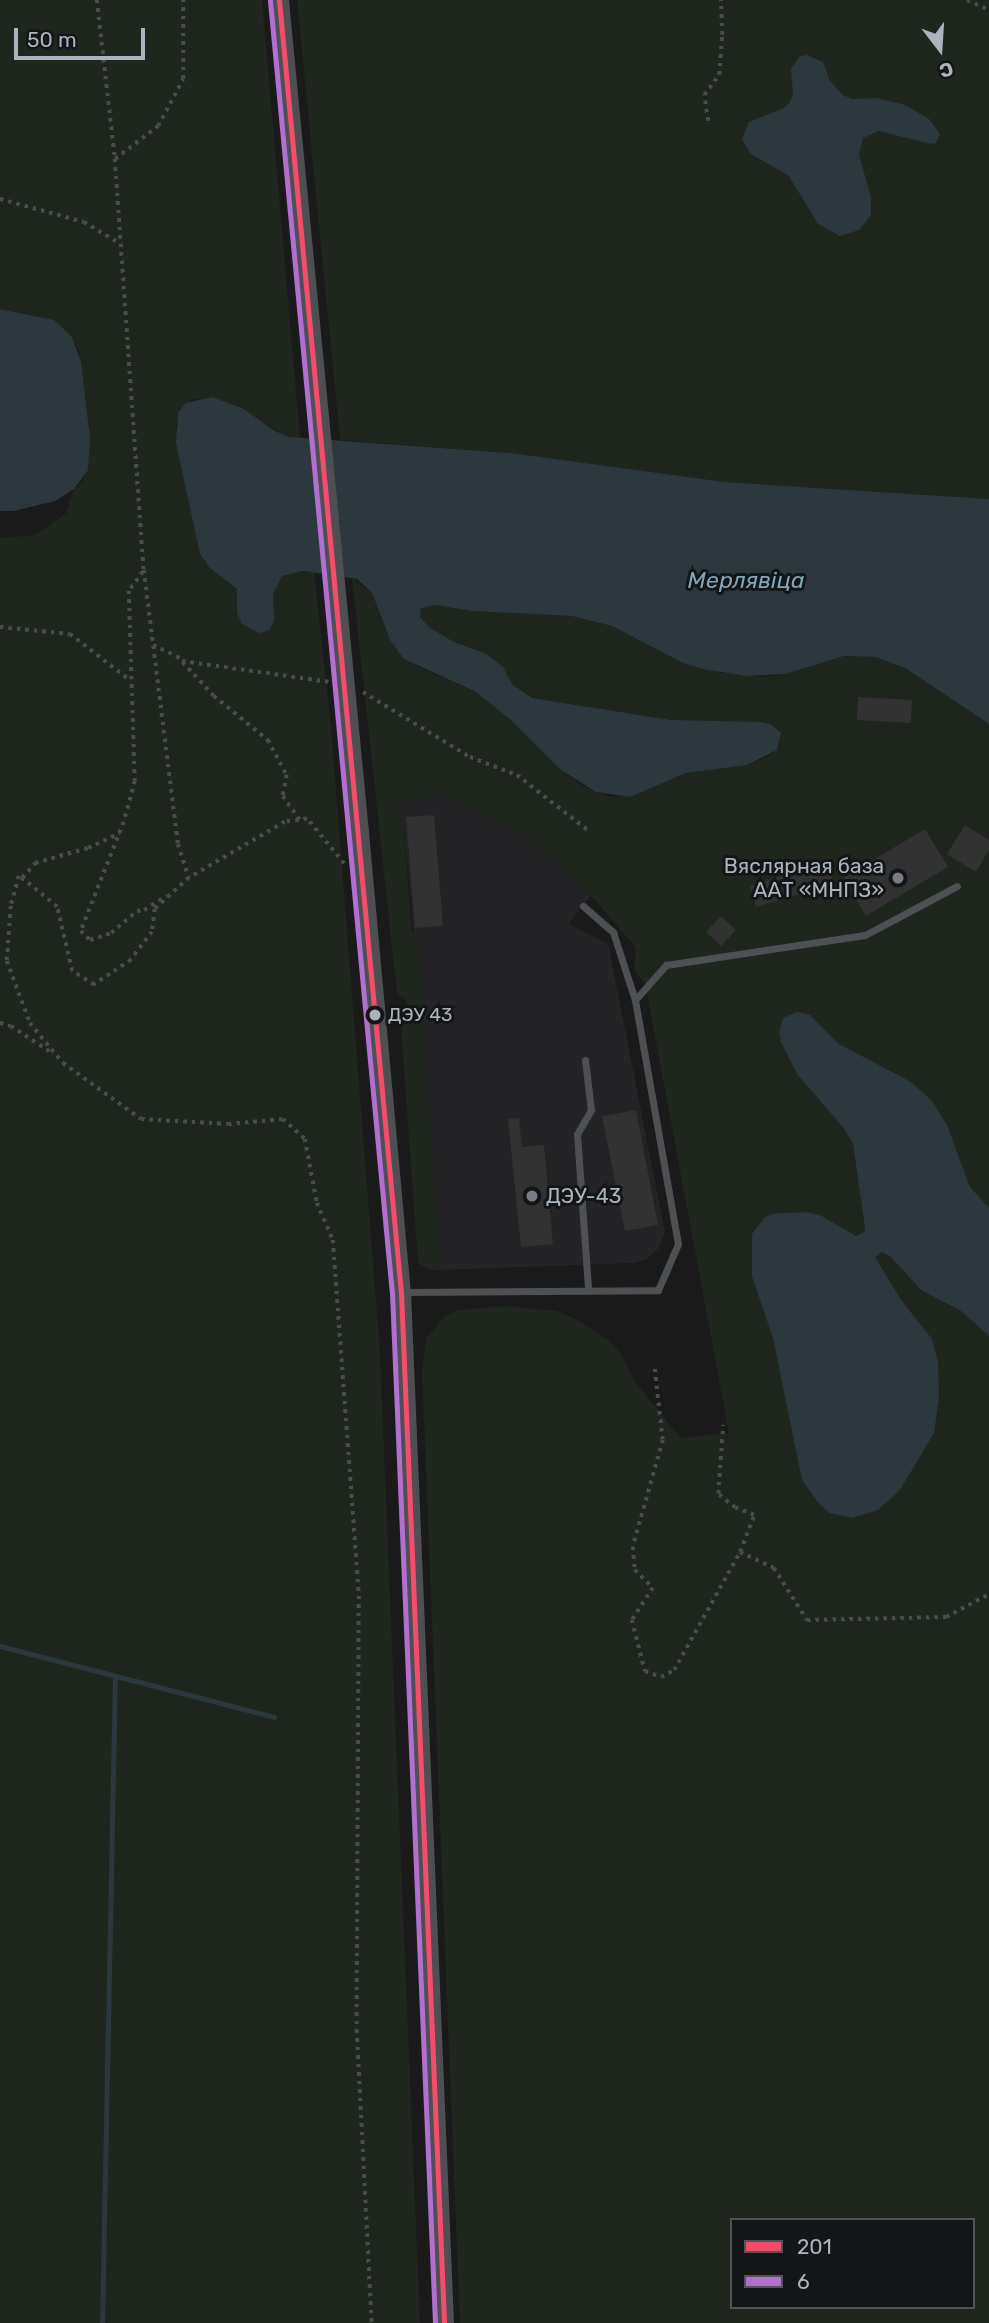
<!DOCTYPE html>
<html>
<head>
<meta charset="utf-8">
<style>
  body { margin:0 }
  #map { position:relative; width:989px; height:2323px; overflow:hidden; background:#1a1a1b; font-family:Rubik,sans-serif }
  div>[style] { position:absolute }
  .built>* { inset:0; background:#242427 }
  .green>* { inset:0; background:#1e261e }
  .water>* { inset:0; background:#2c383e }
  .stream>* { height:5px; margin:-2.5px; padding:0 2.5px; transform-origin:2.5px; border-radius:2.5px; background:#2c383e }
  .building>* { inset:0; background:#323233 }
  .path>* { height:3.5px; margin-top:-1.75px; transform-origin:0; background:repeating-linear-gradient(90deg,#4a4c4e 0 3.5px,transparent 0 8.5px) }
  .lane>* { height:7px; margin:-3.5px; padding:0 3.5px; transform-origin:3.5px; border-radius:3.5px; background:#4e5154 }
  .secondary>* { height:19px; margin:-9.5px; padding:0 9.5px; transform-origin:9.5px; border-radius:9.5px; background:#4d4f52 }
  .secondary-bridge>* { height:19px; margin:-9.5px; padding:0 9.5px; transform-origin:9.5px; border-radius:9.5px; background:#4d4f52 }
  .bus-1>* { height:5px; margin:-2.5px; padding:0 2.5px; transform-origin:2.5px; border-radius:2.5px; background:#f44d6c }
  .bus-2>* { height:5px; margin:-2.5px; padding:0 2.5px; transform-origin:2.5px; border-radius:2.5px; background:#b36fd0 }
  .dots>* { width:19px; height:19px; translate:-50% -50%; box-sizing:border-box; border:4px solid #141517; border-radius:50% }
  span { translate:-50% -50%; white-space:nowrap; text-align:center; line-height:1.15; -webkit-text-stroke:6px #141517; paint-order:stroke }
  .bus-label { font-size:19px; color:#abb3bc }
  .left { translate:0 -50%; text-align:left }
  .poi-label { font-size:21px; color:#abb3bc }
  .right { translate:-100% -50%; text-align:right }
  .water-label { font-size:23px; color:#81a6b9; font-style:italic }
  .legend { position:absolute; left:730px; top:2218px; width:245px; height:91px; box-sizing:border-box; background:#141517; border:2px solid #505459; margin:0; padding:9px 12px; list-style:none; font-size:21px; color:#abb3bc }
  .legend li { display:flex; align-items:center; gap:14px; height:35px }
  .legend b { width:35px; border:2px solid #505459 }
  .north { position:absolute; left:905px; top:14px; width:70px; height:70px; -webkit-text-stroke:5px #141517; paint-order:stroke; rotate:163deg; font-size:19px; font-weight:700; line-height:28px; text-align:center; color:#abb3bc }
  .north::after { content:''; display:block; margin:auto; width:24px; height:32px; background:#abb3bc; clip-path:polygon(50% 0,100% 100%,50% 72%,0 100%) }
  .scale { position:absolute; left:14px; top:28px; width:131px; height:32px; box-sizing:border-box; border:4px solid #abb3bc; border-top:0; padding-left:9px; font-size:21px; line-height:24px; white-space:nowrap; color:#abb3bc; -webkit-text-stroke:5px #141517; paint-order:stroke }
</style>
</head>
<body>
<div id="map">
  <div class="built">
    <div style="clip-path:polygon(443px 795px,529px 838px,591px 895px,569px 924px,608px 944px,665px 1232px,659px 1248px,647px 1259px,635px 1263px,440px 1270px,424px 1037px,403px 819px,397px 819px,395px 804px)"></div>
  </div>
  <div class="green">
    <div style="clip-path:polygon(0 0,262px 0,300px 438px,289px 437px,259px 421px,197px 398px,186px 403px,178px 413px,176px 427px,204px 562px,237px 589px,237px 613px,273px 594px,282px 576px,292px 572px,314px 572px,331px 726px,380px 1352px,420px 2323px,0 2323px,0 538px,36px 535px,66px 513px,74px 489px,83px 480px,90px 438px,78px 348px,54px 320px,0 309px)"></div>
    <div style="clip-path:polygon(297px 0,989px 0,989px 499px,725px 482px,511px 453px,340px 440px)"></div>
    <div style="clip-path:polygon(evenodd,352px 578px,372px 593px,385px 629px,416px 666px,476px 692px,511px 720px,561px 770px,583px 786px,607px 796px,630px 797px,686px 773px,747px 765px,771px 755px,780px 744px,770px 724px,671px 720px,532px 698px,512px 684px,503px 667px,487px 654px,454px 642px,430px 628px,420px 617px,421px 608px,435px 605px,472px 611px,572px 616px,612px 626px,681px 662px,723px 673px,767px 677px,786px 674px,844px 656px,876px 657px,905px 668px,989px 724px,989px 2323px,460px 2323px,422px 1370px,426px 1338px,445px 1316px,459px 1310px,506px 1306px,556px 1311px,576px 1319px,609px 1341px,621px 1354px,634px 1381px,681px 1438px,729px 1433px,645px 983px,634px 970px,636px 948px,595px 900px,529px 838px,443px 795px,395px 804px,397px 818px,403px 818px,412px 933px,418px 933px,440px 1270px,430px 1270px,418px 1263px,401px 1028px,407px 1020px,406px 1000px,397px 993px,352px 578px,732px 2220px,973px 2220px,973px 2307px,732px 2307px,732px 2220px)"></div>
  </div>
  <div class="water">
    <div style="clip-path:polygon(807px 55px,823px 62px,830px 81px,843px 95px,852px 99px,877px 98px,905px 105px,929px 119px,940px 134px,936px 143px,931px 144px,879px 131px,863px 138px,859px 155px,871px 197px,871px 215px,859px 230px,840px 236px,818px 224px,789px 176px,751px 154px,742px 139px,749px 122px,784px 108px,790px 102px,793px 94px,791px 69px,799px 57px)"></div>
    <div style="clip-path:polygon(0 309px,54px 320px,72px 337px,81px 362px,90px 438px,88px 470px,74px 489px,55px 501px,14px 511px,0 511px)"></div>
    <div style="clip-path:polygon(212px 397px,244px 409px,273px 430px,289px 437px,511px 453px,725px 482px,989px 499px,989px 724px,905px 668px,876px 657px,844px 656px,786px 674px,746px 676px,702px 669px,681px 662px,612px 626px,572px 616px,472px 611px,435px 605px,421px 608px,420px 617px,430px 628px,454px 642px,487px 654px,503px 667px,512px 684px,532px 698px,671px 720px,760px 722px,770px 724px,781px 733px,777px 750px,747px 765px,686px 773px,630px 797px,596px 792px,561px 770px,511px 720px,476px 692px,404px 659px,390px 640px,372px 593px,357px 579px,303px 571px,282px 576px,273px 594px,274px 620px,270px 630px,259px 633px,242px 624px,237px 613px,237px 589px,209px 567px,200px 554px,176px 443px,178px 413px,186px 403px)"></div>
    <div style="clip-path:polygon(797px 1012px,810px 1015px,839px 1044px,911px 1082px,932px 1101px,947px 1125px,970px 1187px,989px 1208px,989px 1336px,961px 1311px,921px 1290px,891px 1257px,882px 1252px,875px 1257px,901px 1300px,932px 1339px,938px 1363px,939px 1397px,934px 1433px,900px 1490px,878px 1510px,852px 1518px,830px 1513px,820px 1505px,802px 1480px,773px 1338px,752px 1276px,752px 1234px,764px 1218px,772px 1214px,804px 1212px,820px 1215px,856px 1236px,864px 1232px,865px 1228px,853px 1143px,842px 1126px,797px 1074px,781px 1042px,779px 1032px,783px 1018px)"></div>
  </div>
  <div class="stream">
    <div style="left:0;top:1646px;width:283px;rotate:14.5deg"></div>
    <div style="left:102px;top:2323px;width:647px;rotate:-88.85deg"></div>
  </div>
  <div class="building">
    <div style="clip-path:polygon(858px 697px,912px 700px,911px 723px,857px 720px)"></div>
    <div style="clip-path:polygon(434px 815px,443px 926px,415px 928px,406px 817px)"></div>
    <div style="clip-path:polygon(965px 825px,989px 840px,989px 850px,976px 872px,947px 854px)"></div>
    <div style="clip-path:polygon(925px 829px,948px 867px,866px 916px,843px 878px)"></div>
    <div style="clip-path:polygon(827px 862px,834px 884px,756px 907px,750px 886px)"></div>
    <div style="clip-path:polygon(721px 916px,736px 930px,721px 946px,706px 932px)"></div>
    <div style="clip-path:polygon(636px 1110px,658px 1225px,625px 1231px,602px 1116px)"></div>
    <div style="clip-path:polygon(519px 1118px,522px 1147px,544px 1145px,553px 1244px,521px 1247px,508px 1119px)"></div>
  </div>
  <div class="path">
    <div style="left:97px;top:0;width:160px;rotate:83.5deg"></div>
    <div style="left:115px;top:159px;width:412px;rotate:86deg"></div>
    <div style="left:144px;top:570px;width:276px;rotate:82.9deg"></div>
    <div style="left:178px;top:844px;width:36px;rotate:72deg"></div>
    <div style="left:967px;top:0;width:24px;rotate:24deg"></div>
    <div style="left:708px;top:121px;width:26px;rotate:-99deg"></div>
    <div style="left:704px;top:95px;width:25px;rotate:-53deg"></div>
    <div style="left:719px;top:75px;width:40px;rotate:-85.7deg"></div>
    <div style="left:722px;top:35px;width:35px;rotate:-92deg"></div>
    <div style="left:115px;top:159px;width:54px;rotate:-37.5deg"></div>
    <div style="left:158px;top:126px;width:53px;rotate:-62deg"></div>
    <div style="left:183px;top:79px;width:79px;rotate:-90deg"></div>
    <div style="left:0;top:199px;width:87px;rotate:15.3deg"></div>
    <div style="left:84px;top:222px;width:43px;rotate:30.7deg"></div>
    <div style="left:143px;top:572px;width:24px;rotate:126deg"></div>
    <div style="left:129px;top:591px;width:190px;rotate:88.2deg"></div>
    <div style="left:135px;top:781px;width:42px;rotate:105deg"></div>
    <div style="left:124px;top:822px;width:117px;rotate:111.5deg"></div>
    <div style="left:81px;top:931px;width:13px;rotate:45deg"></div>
    <div style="left:90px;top:940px;width:22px;rotate:-18deg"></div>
    <div style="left:111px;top:933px;width:34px;rotate:-40deg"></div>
    <div style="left:137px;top:911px;width:7px;rotate:-8deg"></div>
    <div style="left:144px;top:910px;width:26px;rotate:-32deg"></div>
    <div style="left:0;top:627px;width:70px;rotate:5.7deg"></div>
    <div style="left:70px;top:634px;width:77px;rotate:37.6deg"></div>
    <div style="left:153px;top:645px;width:26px;rotate:25deg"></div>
    <div style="left:177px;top:656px;width:54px;rotate:47.2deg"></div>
    <div style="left:214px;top:696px;width:70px;rotate:39.2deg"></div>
    <div style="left:268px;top:740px;width:40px;rotate:62deg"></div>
    <div style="left:287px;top:775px;width:21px;rotate:101deg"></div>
    <div style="left:283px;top:796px;width:29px;rotate:55deg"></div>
    <div style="left:182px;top:661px;width:148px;rotate:8.1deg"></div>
    <div style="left:363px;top:692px;width:125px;rotate:31.3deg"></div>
    <div style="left:470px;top:757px;width:50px;rotate:21deg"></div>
    <div style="left:517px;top:775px;width:91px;rotate:37.9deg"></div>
    <div style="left:344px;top:864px;width:58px;rotate:-129.4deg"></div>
    <div style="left:307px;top:819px;width:22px;rotate:172deg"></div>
    <div style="left:285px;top:822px;width:111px;rotate:149.7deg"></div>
    <div style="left:189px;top:878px;width:46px;rotate:137.6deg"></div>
    <div style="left:155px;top:909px;width:23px;rotate:97deg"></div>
    <div style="left:152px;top:932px;width:35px;rotate:127deg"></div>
    <div style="left:131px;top:960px;width:45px;rotate:146deg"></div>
    <div style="left:94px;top:985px;width:26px;rotate:-148deg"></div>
    <div style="left:72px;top:971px;width:66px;rotate:-103.2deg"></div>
    <div style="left:57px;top:907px;width:49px;rotate:-140.8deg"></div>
    <div style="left:19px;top:876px;width:31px;rotate:105deg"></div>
    <div style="left:11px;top:906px;width:55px;rotate:94.2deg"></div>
    <div style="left:7px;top:961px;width:66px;rotate:69.6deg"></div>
    <div style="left:30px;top:1023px;width:52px;rotate:50.5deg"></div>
    <div style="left:63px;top:1063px;width:96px;rotate:35.7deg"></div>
    <div style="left:141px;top:1119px;width:87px;rotate:3.3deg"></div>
    <div style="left:228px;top:1124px;width:55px;rotate:-5.2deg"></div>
    <div style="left:283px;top:1119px;width:30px;rotate:42deg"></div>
    <div style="left:305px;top:1139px;width:65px;rotate:79.4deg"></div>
    <div style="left:317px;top:1203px;width:40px;rotate:66.6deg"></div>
    <div style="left:333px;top:1240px;width:357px;rotate:85.8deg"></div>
    <div style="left:359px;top:1596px;width:434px;rotate:90.3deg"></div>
    <div style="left:357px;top:2030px;width:293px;rotate:87.1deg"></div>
    <div style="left:22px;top:878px;width:20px;rotate:-49deg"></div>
    <div style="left:35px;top:863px;width:55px;rotate:-15.8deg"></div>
    <div style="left:88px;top:848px;width:35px;rotate:-25deg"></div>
    <div style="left:0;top:1023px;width:11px;rotate:15deg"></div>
    <div style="left:11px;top:1026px;width:49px;rotate:33.4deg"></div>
    <div style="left:655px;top:1369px;width:71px;rotate:83.6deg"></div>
    <div style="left:663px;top:1440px;width:111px;rotate:105.7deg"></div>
    <div style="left:633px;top:1547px;width:23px;rotate:85deg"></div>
    <div style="left:635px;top:1570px;width:25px;rotate:45deg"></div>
    <div style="left:653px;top:1588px;width:38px;rotate:123deg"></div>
    <div style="left:632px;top:1620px;width:53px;rotate:75.7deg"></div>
    <div style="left:645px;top:1671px;width:17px;rotate:21deg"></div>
    <div style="left:661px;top:1677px;width:15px;rotate:-28deg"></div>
    <div style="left:674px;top:1670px;width:135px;rotate:-60.8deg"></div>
    <div style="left:740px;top:1552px;width:40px;rotate:-69deg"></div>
    <div style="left:754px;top:1515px;width:20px;rotate:-160deg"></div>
    <div style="left:735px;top:1508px;width:22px;rotate:-141deg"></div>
    <div style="left:718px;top:1494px;width:69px;rotate:-85.9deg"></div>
    <div style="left:740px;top:1552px;width:38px;rotate:25deg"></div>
    <div style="left:774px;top:1568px;width:62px;rotate:57.6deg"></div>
    <div style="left:807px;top:1620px;width:139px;rotate:-1.2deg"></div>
    <div style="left:946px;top:1617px;width:49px;rotate:-28.1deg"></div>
  </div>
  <div class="lane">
    <div style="left:583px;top:906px;width:40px;rotate:41deg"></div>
    <div style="left:613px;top:932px;width:71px;rotate:72.1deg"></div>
    <div style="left:585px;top:1060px;width:50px;rotate:83.2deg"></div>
    <div style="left:591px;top:1110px;width:28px;rotate:120deg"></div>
    <div style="left:577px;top:1134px;width:155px;rotate:85.9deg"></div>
    <div style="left:401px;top:1292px;width:257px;rotate:-0.4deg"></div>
    <div style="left:658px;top:1290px;width:50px;rotate:-66.5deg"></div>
    <div style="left:678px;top:1244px;width:248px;rotate:-100deg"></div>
    <div style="left:635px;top:1000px;width:47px;rotate:-48.5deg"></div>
    <div style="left:666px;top:965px;width:201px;rotate:-8.6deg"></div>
    <div style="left:865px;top:935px;width:104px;rotate:-28deg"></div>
  </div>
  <div class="secondary">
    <div style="left:359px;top:832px;width:462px;rotate:84.8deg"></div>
    <div style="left:401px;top:1292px;width:1032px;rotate:87.61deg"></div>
  </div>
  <div class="secondary-bridge">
    <div style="left:279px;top:0;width:836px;rotate:84.51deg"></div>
  </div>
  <div class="bus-1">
    <div style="left:279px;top:0;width:1298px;rotate:84.61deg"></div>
    <div style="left:401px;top:1292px;width:1032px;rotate:87.61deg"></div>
  </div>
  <div class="bus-2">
    <div style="left:270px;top:1px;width:1298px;rotate:84.61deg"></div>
    <div style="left:392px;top:1293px;width:1031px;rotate:87.61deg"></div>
  </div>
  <div class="dots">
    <div style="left:898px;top:878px;background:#787d84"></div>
    <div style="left:375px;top:1015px;background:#abb3bc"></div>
    <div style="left:532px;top:1196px;background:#787d84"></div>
  </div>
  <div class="bus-label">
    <span class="left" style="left:388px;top:1015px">ДЭУ 43</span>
  </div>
  <div class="poi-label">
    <span class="right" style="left:884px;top:878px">Вяслярная база<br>ААТ «МНПЗ»</span>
    <span class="left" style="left:546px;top:1196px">ДЭУ-43</span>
  </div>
  <div class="water-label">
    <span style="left:746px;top:580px">Мерлявіца</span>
  </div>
  <ul class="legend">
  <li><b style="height:9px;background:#f44d6c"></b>201</li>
  <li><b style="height:9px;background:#b36fd0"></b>6</li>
  </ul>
  <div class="north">С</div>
  <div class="scale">50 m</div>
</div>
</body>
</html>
